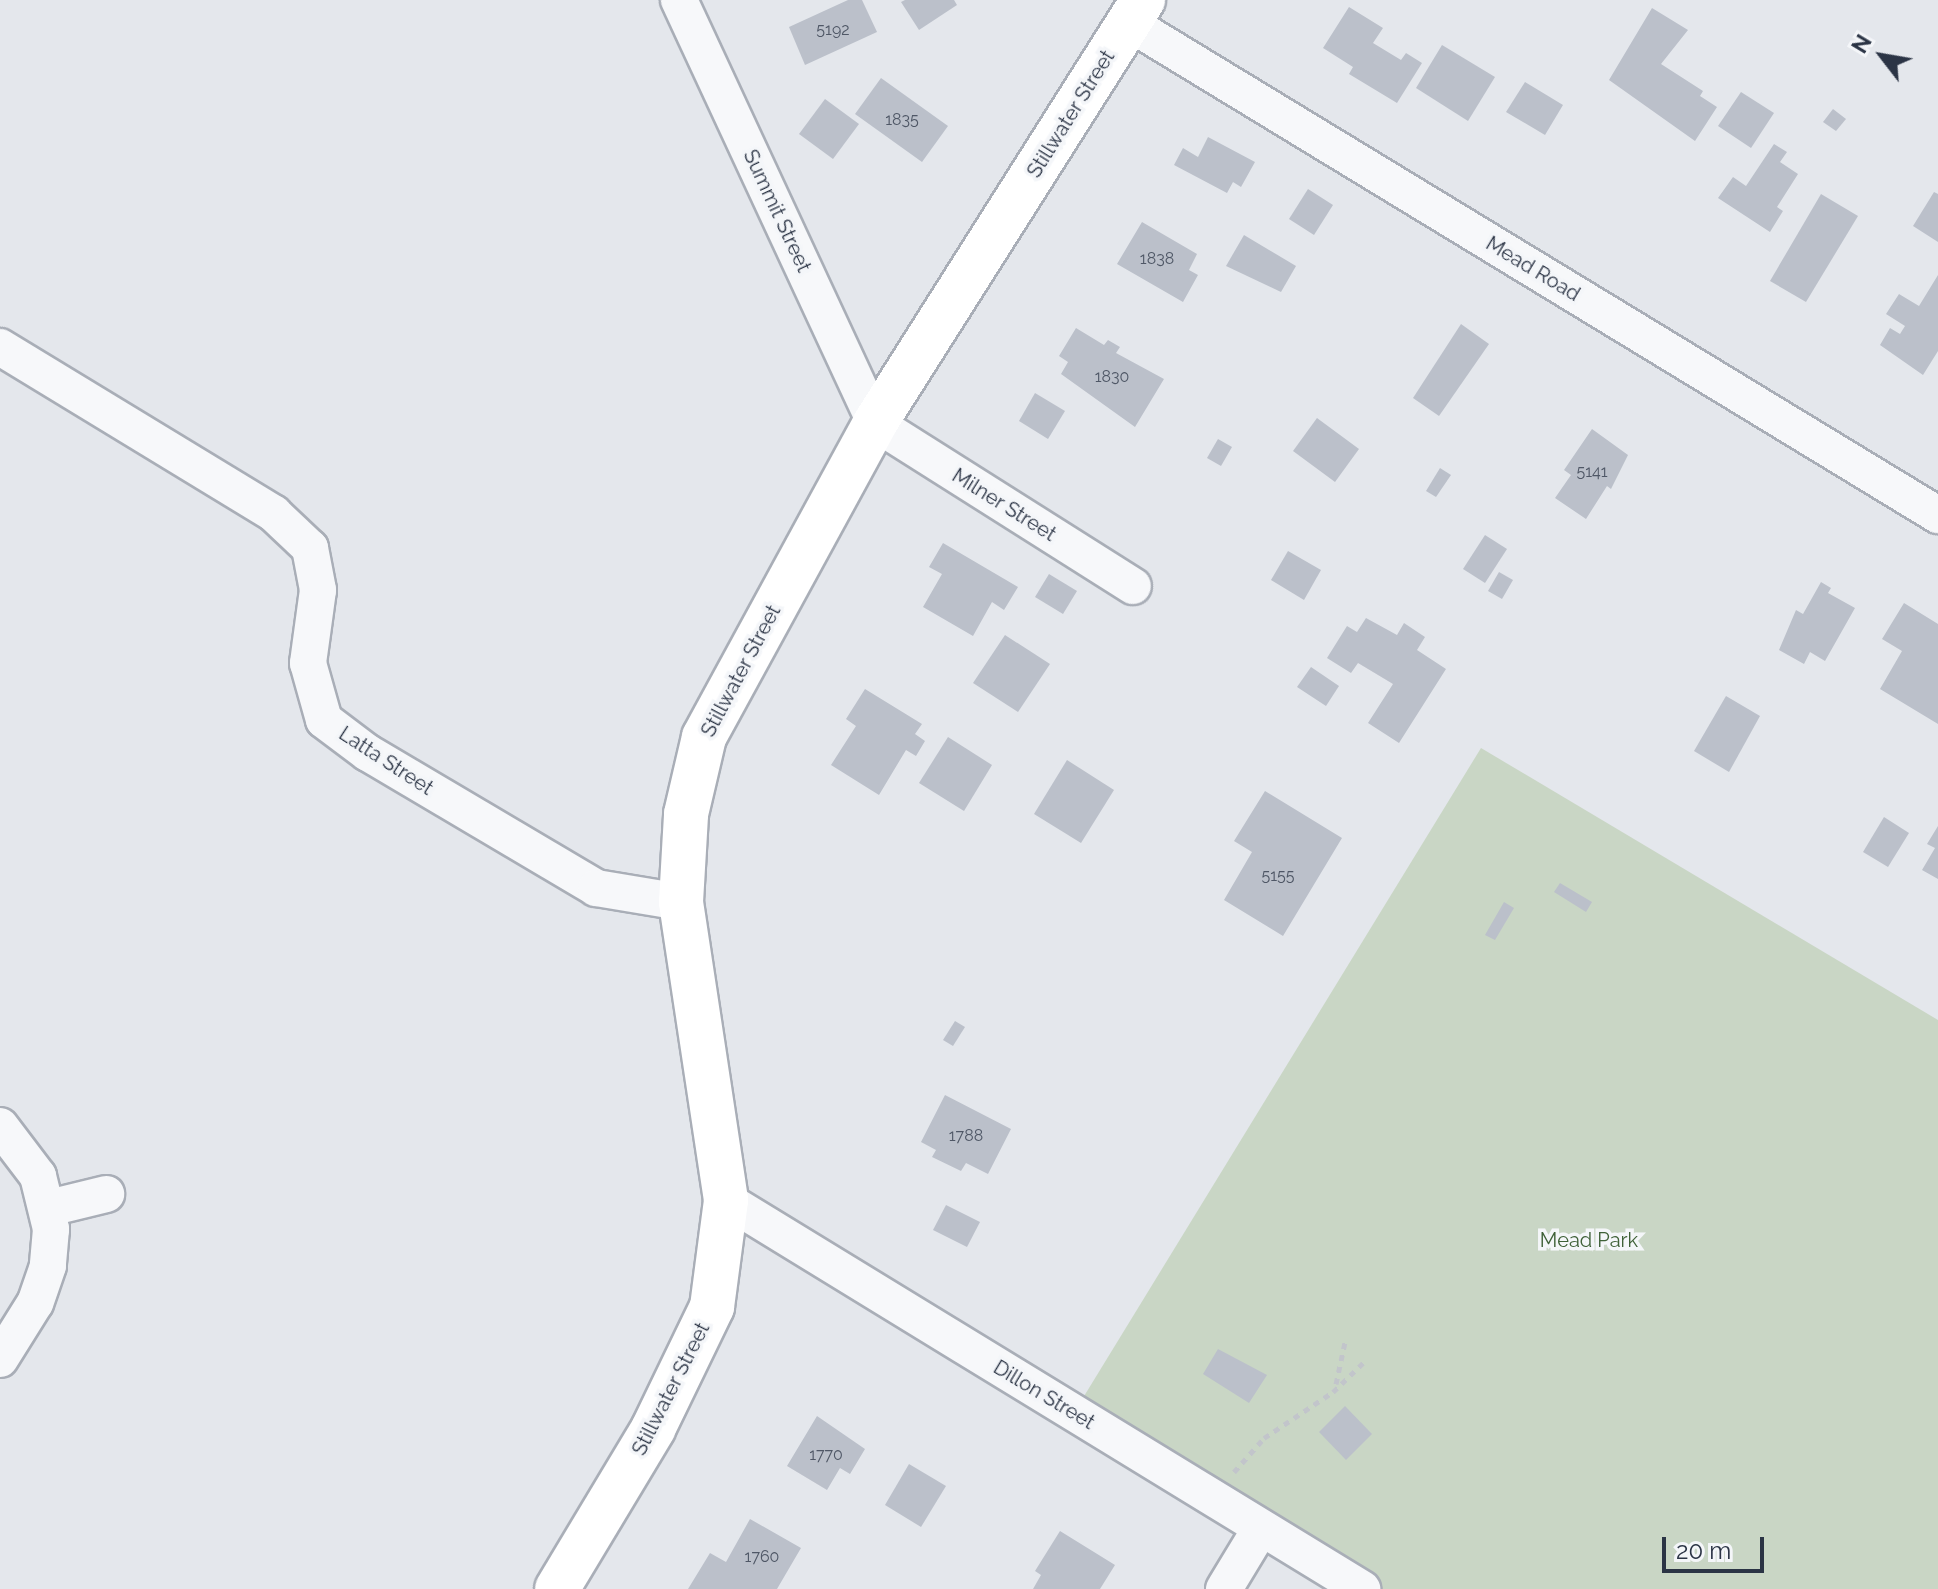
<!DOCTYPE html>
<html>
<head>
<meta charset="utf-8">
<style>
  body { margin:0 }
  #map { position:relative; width:1938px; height:1589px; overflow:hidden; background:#e4e7ec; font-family:Raleway,sans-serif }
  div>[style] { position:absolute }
  .green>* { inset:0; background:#c9d6c5 }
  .building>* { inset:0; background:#bbc0ca }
  .path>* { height:5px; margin-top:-2.5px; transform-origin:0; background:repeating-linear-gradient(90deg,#c2c5cb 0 6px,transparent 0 12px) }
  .roads { filter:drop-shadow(2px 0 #a9aeb7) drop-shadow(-2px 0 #a9aeb7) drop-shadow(0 2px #a9aeb7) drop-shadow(0 -2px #a9aeb7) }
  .street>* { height:36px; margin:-18px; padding:0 18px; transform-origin:18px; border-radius:18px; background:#f7f8fa }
  .secondary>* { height:44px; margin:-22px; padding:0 22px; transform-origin:22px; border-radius:22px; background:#fff }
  span { translate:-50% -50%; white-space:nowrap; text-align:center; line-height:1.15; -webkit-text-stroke:7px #f4f6f9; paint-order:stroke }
  .number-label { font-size:16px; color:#4f5766 }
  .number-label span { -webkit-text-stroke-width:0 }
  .street-label { font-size:20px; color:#2b3445 }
  .park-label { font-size:20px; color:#3f6138 }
  .north { position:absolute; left:1842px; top:16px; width:80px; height:80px; -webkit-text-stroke:6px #f4f6f9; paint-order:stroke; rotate:301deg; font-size:22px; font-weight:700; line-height:32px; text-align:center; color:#2b3445 }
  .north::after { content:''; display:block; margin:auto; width:28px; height:36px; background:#2b3445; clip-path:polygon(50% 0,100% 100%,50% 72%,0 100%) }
  .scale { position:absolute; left:1662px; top:1537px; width:102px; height:36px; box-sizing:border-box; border:4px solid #2b3445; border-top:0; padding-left:10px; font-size:24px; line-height:28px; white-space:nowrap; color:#2b3445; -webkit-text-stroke:6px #f4f6f9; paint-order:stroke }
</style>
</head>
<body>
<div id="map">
  <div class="green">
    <div style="clip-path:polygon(1481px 748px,1938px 1020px,1938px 1589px,1379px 1589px,1078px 1406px)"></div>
  </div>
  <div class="building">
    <div style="clip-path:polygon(848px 0,862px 0,877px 32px,805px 65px,789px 27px)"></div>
    <div style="clip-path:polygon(905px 0,954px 0,957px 5px,919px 30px,901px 2px)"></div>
    <div style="clip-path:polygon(1349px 7px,1383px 28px,1373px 43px,1401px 60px,1406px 53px,1422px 63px,1397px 103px,1349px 74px,1353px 67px,1323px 48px)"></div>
    <div style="clip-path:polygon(1652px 8px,1688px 30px,1661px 64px,1703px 91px,1700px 96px,1717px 107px,1695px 141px,1609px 80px)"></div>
    <div style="clip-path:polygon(1442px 45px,1495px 77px,1468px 121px,1416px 88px)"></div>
    <div style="clip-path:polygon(881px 78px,948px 126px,922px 162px,855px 114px)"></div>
    <div style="clip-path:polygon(1525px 82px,1563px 105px,1545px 135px,1506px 112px)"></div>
    <div style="clip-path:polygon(1741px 92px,1774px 113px,1751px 148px,1718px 126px)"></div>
    <div style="clip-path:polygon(825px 99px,859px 124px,833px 159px,799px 134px)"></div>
    <div style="clip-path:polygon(1833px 109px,1846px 119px,1836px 131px,1823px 122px)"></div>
    <div style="clip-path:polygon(1208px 137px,1255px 162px,1241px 187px,1233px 182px,1227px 193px,1174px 165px,1183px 148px,1198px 157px)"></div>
    <div style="clip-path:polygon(1774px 144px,1787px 152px,1780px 162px,1798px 174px,1777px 207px,1783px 211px,1770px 232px,1718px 198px,1733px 177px,1746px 186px)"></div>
    <div style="clip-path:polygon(1308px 189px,1333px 205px,1314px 235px,1289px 219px)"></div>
    <div style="clip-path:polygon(1934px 192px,1938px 194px,1938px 242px,1913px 226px)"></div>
    <div style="clip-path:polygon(1821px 194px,1858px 216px,1806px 302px,1770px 281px)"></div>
    <div style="clip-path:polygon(1142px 222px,1197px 254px,1189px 270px,1198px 275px,1183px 302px,1117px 264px)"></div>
    <div style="clip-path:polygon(1244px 235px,1296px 266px,1281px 292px,1226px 266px)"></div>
    <div style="clip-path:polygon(1938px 275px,1938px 351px,1923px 375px,1880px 345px,1890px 328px,1900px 334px,1905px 326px,1886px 314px,1899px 294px,1919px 306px)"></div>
    <div style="clip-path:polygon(1461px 324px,1489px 344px,1439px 416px,1413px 398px)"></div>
    <div style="clip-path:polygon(1076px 328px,1104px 345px,1108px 340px,1120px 347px,1116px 353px,1164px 379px,1135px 427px,1061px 374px,1068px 362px,1059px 356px)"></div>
    <div style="clip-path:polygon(1035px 393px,1065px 411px,1048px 439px,1019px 421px)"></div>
    <div style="clip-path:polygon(1317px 418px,1359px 449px,1335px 482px,1293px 451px)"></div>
    <div style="clip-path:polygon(1592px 429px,1628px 455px,1611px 489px,1607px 486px,1586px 519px,1555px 498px,1571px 475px,1564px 470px)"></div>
    <div style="clip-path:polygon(1218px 439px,1232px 447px,1221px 466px,1207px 458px)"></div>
    <div style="clip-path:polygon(1440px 468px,1451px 475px,1436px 497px,1426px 491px)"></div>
    <div style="clip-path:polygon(1485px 535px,1507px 549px,1485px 583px,1463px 569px)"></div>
    <div style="clip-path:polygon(943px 543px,1018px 587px,1004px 610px,992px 602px,973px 636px,923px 607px,942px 574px,929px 567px)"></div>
    <div style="clip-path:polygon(1288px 551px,1321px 570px,1304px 600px,1271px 580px)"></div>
    <div style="clip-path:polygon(1499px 572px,1513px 580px,1502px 599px,1488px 591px)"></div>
    <div style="clip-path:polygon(1049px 574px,1077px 591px,1063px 614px,1035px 597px)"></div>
    <div style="clip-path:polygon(1821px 582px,1831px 588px,1828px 593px,1855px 608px,1825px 661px,1810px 652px,1804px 664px,1779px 650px,1796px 610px,1803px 614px)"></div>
    <div style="clip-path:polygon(1904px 603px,1938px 624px,1938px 724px,1880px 689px,1902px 651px,1882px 639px)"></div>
    <div style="clip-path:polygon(1366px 618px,1397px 635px,1404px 623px,1425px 637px,1417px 650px,1446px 669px,1399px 743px,1368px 723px,1393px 684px,1358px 663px,1351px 673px,1327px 658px,1347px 626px,1357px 632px)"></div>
    <div style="clip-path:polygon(1005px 635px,1050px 664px,1018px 712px,973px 683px)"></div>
    <div style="clip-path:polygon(1311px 667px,1339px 686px,1326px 706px,1297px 687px)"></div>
    <div style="clip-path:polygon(865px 689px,922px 724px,915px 734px,925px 741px,916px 756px,906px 750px,879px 795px,831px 765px,856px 726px,846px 719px)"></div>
    <div style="clip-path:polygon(1726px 696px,1760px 716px,1729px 772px,1694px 751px)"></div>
    <div style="clip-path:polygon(948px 737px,992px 765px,964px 811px,919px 783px)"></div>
    <div style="clip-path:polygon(1067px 760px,1114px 790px,1081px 843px,1034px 814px)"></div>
    <div style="clip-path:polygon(1265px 791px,1342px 838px,1283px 936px,1224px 900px,1252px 852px,1234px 841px)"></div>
    <div style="clip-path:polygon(1884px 817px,1909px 833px,1888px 867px,1863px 852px)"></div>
    <div style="clip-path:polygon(1938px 826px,1938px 879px,1922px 870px,1935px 848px,1927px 844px)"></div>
    <div style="clip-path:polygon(1560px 883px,1592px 902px,1586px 912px,1554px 892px)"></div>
    <div style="clip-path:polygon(1504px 902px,1514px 908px,1495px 940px,1485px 935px)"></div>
    <div style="clip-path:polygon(955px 1021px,965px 1027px,953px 1046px,943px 1040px)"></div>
    <div style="clip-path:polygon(945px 1095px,1011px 1129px,988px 1174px,966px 1163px,961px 1171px,932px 1157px,936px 1150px,921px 1142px)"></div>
    <div style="clip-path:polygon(946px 1205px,980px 1222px,967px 1247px,933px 1230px)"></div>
    <div style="clip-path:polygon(1218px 1349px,1267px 1375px,1249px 1403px,1203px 1374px)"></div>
    <div style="clip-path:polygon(1345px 1406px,1372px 1434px,1346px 1460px,1319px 1432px)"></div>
    <div style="clip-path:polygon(817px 1416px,865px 1449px,850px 1474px,840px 1468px,827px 1490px,787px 1466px)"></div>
    <div style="clip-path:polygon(909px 1464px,946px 1486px,921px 1527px,885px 1505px)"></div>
    <div style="clip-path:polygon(750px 1519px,801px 1548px,777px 1589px,688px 1589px,710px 1553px,726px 1562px)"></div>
    <div style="clip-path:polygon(1060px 1531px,1115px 1565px,1100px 1589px,1033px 1589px,1041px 1575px,1035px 1571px)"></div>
  </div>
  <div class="path">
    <div style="left:1336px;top:1384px;width:43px;rotate:-77.9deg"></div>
    <div style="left:1234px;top:1472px;width:45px;rotate:-48.6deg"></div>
    <div style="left:1264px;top:1438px;width:83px;rotate:-33.7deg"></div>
    <div style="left:1333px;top:1392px;width:42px;rotate:-44deg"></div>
  </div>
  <div class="roads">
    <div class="street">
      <div style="left:679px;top:0;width:466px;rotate:65.1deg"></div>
      <div style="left:875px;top:423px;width:305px;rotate:32.3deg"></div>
      <div style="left:1129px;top:23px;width:947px;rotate:31.31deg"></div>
      <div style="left:0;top:347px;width:320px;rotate:31.3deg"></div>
      <div style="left:273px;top:513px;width:51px;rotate:43.4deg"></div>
      <div style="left:310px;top:548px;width:43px;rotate:79.2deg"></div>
      <div style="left:318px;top:590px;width:74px;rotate:97.8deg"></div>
      <div style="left:308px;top:663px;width:59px;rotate:74.3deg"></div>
      <div style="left:324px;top:720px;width:55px;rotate:36.9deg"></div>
      <div style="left:368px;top:753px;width:265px;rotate:30.6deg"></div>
      <div style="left:596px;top:888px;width:86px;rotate:9.4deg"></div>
      <div style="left:0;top:1126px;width:63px;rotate:52.8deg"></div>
      <div style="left:38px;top:1176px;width:55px;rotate:76.2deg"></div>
      <div style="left:51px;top:1229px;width:37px;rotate:95deg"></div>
      <div style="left:48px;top:1266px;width:39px;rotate:109deg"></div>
      <div style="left:35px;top:1303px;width:66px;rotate:122deg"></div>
      <div style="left:726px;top:1200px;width:746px;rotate:31.45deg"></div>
      <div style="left:49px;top:1208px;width:59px;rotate:-13.8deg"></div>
      <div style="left:1224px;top:1589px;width:71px;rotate:-58.8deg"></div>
    </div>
    <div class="secondary">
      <div style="left:557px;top:1589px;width:187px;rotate:-59deg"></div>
      <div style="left:653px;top:1429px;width:136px;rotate:-64.2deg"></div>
      <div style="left:712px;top:1307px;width:108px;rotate:-82.5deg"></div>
      <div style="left:726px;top:1200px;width:301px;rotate:-98.6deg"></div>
      <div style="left:681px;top:902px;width:88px;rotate:-86.7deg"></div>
      <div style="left:686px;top:814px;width:79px;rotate:-76.8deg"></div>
      <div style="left:704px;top:737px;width:358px;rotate:-61.4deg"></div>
      <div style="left:875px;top:423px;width:501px;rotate:-57.64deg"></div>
    </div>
  </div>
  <div class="number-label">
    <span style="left:833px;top:30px">5192</span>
    <span style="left:902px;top:120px">1835</span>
    <span style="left:1157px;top:259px">1838</span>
    <span style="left:1112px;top:377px">1830</span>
    <span style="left:1592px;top:472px">5141</span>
    <span style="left:1278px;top:876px">5155</span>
    <span style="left:966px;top:1136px">1788</span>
    <span style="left:826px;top:1455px">1770</span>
    <span style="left:762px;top:1557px">1760</span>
  </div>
  <div class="street-label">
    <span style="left:1071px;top:114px;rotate:-58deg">Stillwater Street</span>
    <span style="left:777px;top:211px;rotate:65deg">Summit Street</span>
    <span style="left:1533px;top:269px;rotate:31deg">Mead Road</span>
    <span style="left:1004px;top:505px;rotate:32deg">Milner Street</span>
    <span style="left:741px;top:671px;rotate:-62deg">Stillwater Street</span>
    <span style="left:386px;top:761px;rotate:33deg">Latta Street</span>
    <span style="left:671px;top:1389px;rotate:-63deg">Stillwater Street</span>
    <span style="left:1044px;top:1395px;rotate:31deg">Dillon Street</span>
  </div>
  <div class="park-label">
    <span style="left:1589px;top:1240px">Mead Park</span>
  </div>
  <div class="north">N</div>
  <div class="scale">20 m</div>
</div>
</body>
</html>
